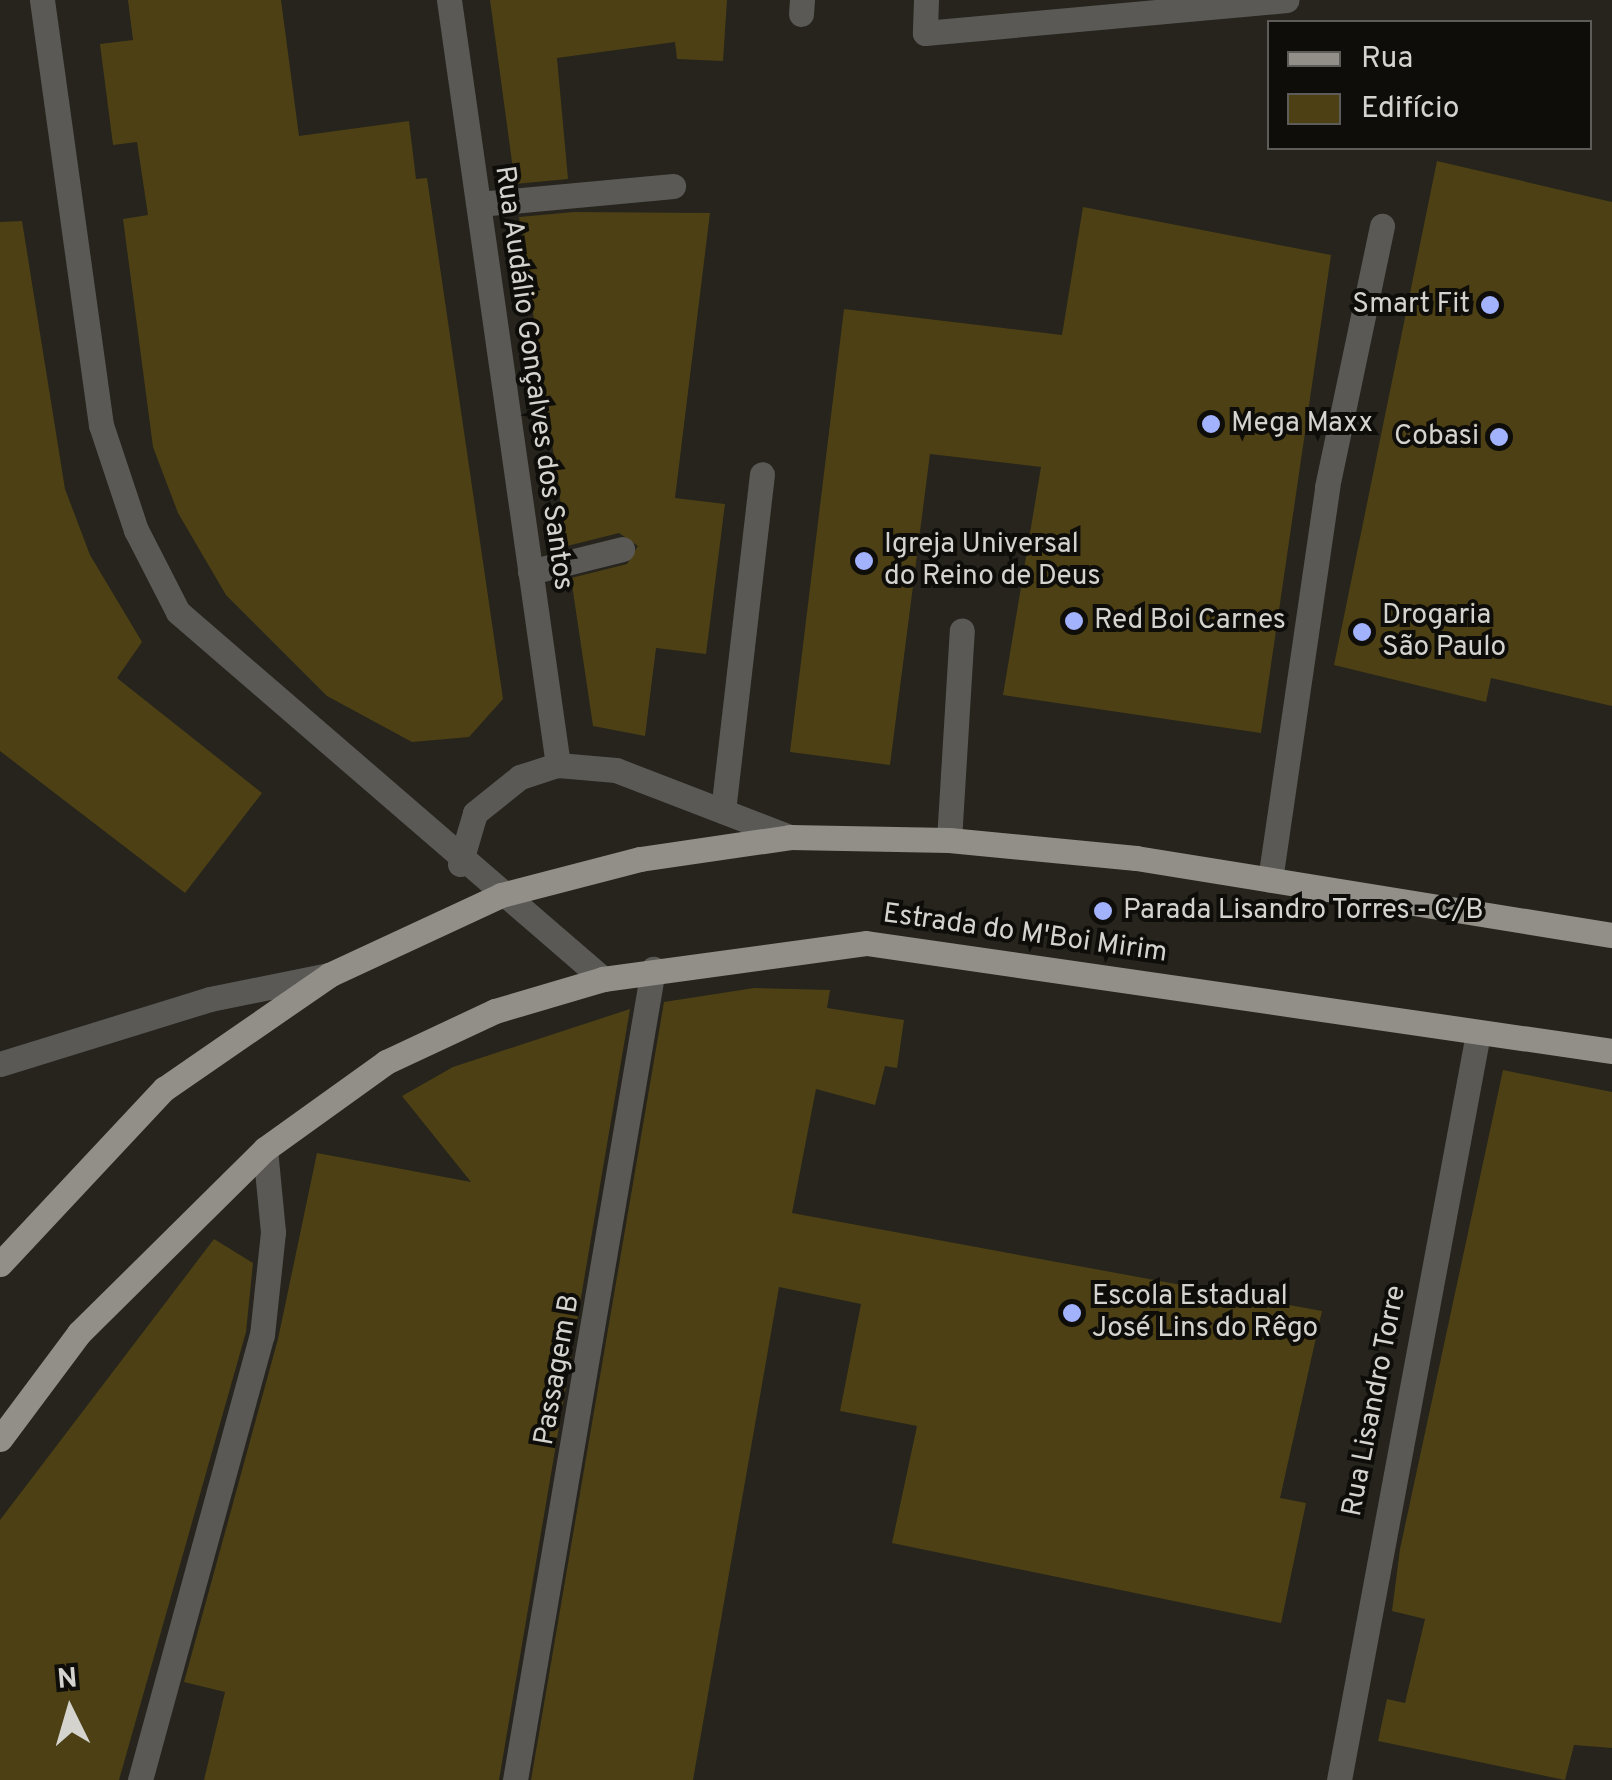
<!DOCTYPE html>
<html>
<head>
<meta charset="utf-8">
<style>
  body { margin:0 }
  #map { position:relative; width:1612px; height:1780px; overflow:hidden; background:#26241c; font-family:Overpass,sans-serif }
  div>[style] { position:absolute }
  .building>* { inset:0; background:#4c4014 }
  .minor>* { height:25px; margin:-12.5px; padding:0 12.5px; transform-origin:12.5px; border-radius:12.5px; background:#5a5956 }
  .major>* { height:25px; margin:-12.5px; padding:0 12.5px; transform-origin:12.5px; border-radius:12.5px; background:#918f87 }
  .dots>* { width:28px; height:28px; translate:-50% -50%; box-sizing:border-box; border:5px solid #0e0d0a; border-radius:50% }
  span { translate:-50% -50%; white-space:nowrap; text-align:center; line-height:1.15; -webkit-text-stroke:8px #0e0d0a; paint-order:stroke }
  .poi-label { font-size:28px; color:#d5d3ce }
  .right { translate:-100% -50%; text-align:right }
  .left { translate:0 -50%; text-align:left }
  .street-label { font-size:28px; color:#d5d3ce }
  .legend { position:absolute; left:1267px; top:20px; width:325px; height:130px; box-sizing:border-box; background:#0e0d0a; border:2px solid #5e5c58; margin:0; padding:12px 18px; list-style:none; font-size:30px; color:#d5d3ce }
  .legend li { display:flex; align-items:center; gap:20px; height:50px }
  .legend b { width:50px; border:2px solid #5e5c58 }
  .north { position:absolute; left:20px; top:1660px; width:100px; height:100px; -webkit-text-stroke:8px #0e0d0a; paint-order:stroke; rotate:355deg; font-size:28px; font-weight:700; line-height:40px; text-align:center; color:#d5d3ce }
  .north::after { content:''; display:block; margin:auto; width:35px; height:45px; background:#d5d3ce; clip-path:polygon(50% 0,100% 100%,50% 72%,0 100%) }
</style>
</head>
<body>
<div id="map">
  <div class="building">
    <div style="clip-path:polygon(128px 0,281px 0,299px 136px,409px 121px,416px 179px,427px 178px,503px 699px,469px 737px,412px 742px,327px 696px,226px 595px,178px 513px,153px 447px,123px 219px,148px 215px,137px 142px,113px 145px,100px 44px,133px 40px)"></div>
    <div style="clip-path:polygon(490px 0,727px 0,723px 61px,677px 59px,675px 42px,557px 58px,568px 179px,515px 184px)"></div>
    <div style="clip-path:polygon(1437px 161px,1612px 202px,1612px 706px,1491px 678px,1486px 702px,1334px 665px)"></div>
    <div style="clip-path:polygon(1083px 207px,1331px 255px,1261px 733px,1003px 695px,1041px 467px,930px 454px,890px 765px,790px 752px,844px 309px,1062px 335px)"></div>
    <div style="clip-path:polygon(574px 212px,710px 213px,675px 498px,725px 504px,706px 654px,656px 648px,645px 736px,593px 726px,571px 578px,627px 564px,638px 546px,619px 533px,567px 546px,519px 217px)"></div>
    <div style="clip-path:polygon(22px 221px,65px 489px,90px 555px,142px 642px,117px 678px,262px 793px,185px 893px,0 751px,0 222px)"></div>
    <div style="clip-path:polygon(754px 988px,830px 990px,827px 1008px,904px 1020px,897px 1068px,885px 1066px,875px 1105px,816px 1089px,792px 1213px,1322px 1311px,1280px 1498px,1306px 1503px,1281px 1623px,892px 1543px,917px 1426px,840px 1411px,861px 1304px,779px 1287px,693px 1780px,531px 1780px,664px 1002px)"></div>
    <div style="clip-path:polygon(630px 1009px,499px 1780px,204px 1780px,225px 1692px,184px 1682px,278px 1339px,317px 1153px,471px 1182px,402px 1096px,453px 1067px)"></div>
    <div style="clip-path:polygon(1503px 1070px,1612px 1092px,1612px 1748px,1574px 1745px,1565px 1780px,1378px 1741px,1387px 1699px,1405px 1703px,1425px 1619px,1392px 1611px,1400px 1549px)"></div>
    <div style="clip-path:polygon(214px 1239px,253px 1263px,246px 1332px,119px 1780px,0 1780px,0 1520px)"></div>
  </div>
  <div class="minor">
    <div style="left:42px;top:0;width:429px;rotate:82.1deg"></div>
    <div style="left:101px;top:425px;width:111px;rotate:71.6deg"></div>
    <div style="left:136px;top:530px;width:92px;rotate:62.9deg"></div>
    <div style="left:178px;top:612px;width:562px;rotate:40.81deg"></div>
    <div style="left:449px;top:0;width:773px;rotate:81.89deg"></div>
    <div style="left:926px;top:0;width:33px;rotate:92deg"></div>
    <div style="left:925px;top:33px;width:363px;rotate:-5.2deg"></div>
    <div style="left:801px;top:14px;width:14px;rotate:-86deg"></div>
    <div style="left:479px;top:204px;width:195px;rotate:-5.3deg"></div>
    <div style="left:530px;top:572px;width:95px;rotate:-14deg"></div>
    <div style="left:723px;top:811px;width:339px;rotate:-83.4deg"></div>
    <div style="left:949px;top:840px;width:210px;rotate:-86.5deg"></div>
    <div style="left:460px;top:864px;width:53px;rotate:-73.6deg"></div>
    <div style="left:475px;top:813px;width:58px;rotate:-38.7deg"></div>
    <div style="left:520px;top:777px;width:40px;rotate:-18deg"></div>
    <div style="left:558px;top:765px;width:58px;rotate:4.9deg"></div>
    <div style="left:616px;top:770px;width:186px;rotate:21.1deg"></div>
    <div style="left:1270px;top:880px;width:397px;rotate:-81.7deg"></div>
    <div style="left:1327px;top:487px;width:267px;rotate:-78.1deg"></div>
    <div style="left:0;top:1064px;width:220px;rotate:-17.2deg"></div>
    <div style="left:210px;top:999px;width:121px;rotate:-11.4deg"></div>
    <div style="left:140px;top:1780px;width:461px;rotate:-74.7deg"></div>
    <div style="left:262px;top:1335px;width:104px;rotate:-83.9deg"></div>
    <div style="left:273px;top:1232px;width:83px;rotate:-95.5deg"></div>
    <div style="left:515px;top:1780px;width:823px;rotate:-80.34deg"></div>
    <div style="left:1339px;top:1780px;width:759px;rotate:-79.45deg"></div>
  </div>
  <div class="major">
    <div style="left:0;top:1264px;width:240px;rotate:-46.9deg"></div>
    <div style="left:164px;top:1089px;width:201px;rotate:-34.6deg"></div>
    <div style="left:329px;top:975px;width:190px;rotate:-24.9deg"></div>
    <div style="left:501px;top:895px;width:144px;rotate:-14.5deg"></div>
    <div style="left:640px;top:859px;width:152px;rotate:-8.3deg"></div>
    <div style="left:790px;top:837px;width:159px;rotate:1.1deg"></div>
    <div style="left:949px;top:840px;width:188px;rotate:5.5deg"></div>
    <div style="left:1136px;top:858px;width:482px;rotate:9.2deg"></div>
    <div style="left:0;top:1439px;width:132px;rotate:-53.3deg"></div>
    <div style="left:79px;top:1333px;width:262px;rotate:-44.7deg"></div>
    <div style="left:265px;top:1149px;width:149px;rotate:-35.7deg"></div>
    <div style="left:386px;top:1062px;width:120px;rotate:-25.1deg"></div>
    <div style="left:495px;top:1011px;width:113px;rotate:-16.5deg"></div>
    <div style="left:603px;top:979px;width:265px;rotate:-7.8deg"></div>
    <div style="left:866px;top:943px;width:754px;rotate:8.24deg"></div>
  </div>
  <div class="dots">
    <div style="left:1490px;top:305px;background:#a2b2fd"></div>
    <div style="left:1211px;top:424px;background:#a2b2fd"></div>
    <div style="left:1499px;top:437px;background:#a2b2fd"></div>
    <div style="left:864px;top:561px;background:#a2b2fd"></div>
    <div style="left:1074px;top:621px;background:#a2b2fd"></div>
    <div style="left:1362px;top:632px;background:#a2b2fd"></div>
    <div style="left:1103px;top:911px;background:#a2b2fd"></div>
    <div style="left:1072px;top:1313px;background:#a2b2fd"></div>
  </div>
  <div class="poi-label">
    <span class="right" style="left:1470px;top:305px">Smart Fit</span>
    <span class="left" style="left:1231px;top:424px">Mega Maxx</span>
    <span class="right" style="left:1479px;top:437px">Cobasi</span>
    <span class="left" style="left:884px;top:561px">Igreja Universal<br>do Reino de Deus</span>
    <span class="left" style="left:1382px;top:632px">Drogaria<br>São Paulo</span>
    <span class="left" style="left:1094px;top:621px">Red Boi Carnes</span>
    <span class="left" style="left:1123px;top:911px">Parada Lisandro Torres - C/B</span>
    <span class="left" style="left:1092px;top:1313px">Escola Estadual<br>José Lins do Rêgo</span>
  </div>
  <div class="street-label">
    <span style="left:533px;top:378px;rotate:82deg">Rua Audálio Gonçalves dos Santos</span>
    <span style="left:1025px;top:934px;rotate:8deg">Estrada do M'Boi Mirim</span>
    <span style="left:558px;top:1370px;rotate:-80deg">Passagem B</span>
    <span style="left:1375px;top:1401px;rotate:-79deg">Rua Lisandro Torre</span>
  </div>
  <ul class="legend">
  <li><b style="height:12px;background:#918f87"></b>Rua</li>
  <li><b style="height:28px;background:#4c4014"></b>Edifício</li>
  </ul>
  <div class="north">N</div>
</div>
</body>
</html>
